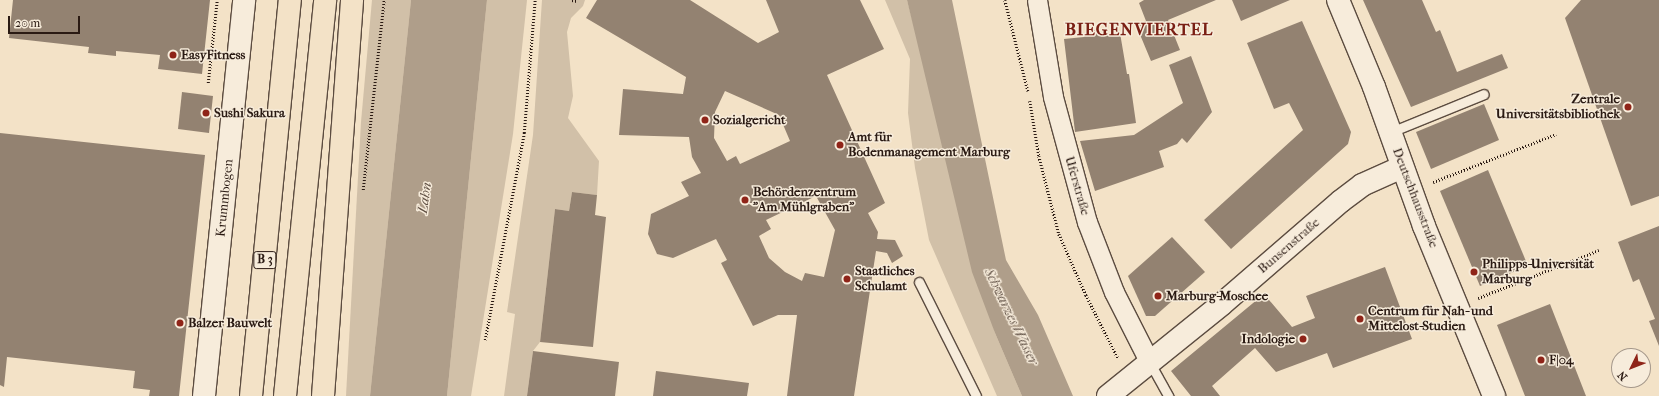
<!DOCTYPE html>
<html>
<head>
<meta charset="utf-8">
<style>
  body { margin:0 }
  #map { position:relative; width:1659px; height:396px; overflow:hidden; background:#f3e2c7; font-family:"IM FELL French Canon",serif }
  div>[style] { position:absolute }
  .green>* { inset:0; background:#d1c0a8 }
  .water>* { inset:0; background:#af9e8a }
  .building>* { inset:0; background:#938271 }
  .path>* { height:2.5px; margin-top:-1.25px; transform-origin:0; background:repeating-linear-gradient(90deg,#2a1a13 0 1px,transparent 0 3px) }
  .roads { filter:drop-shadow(1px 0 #5c4c40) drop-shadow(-1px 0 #5c4c40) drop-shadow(0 1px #5c4c40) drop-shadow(0 -1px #5c4c40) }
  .lane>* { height:9px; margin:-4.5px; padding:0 4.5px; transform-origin:4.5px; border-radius:4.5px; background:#f7ecdb }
  .street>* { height:19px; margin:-9.5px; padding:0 9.5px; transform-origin:9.5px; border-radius:9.5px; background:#f7ecdb }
  .secondary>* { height:22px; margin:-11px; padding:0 11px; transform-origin:11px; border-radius:11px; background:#f7ecdb }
  .highway>* { height:22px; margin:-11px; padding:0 11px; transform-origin:11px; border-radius:11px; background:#f3e2c7 }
  .dots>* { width:11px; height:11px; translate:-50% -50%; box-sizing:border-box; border:2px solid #f7ecdb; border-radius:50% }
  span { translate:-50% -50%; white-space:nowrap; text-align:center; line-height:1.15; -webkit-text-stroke:3px #f7ecdb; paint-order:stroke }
  .shield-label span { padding:1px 3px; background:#f7ecdb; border:1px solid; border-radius:3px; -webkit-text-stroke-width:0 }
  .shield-label { font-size:12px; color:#2a1a13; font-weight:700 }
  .poi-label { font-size:13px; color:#2a1a13; font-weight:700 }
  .left { translate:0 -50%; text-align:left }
  .right { translate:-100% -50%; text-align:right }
  .street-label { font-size:13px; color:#2a1a13 }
  .water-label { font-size:14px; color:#5f4f43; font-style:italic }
  .district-label { font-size:17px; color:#7a1f14; font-weight:700; letter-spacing:1px }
  .north { position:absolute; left:1611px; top:348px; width:40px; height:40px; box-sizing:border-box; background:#f7ecdb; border:1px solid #a5988b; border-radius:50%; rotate:227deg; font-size:11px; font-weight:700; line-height:16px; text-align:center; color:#2a1a13 }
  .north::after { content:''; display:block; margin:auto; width:14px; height:18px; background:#8f2418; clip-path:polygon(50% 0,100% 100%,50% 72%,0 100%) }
  .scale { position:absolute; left:8px; top:16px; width:72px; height:18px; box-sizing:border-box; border:2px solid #2a1a13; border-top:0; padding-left:5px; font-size:12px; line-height:14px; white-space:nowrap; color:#2a1a13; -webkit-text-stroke:3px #f7ecdb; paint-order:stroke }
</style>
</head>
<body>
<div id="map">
  <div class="green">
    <div style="clip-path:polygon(372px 0,411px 0,370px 396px,346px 396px,361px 122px)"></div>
    <div style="clip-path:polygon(487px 0,527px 0,513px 134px,471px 396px,447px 396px)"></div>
    <div style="clip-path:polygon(542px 0,585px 0,583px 6px,571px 18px,567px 32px,573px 96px,568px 118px,599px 161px,597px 195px,572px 192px,569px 211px,555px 209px,540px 342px,533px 351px,527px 396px,504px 396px,515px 314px,507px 312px,533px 135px)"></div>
    <div style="clip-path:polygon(885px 0,907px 0,995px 333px,1022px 396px,997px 396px,929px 240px,915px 168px,908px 113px,910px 59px)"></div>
  </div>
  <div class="water">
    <div style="clip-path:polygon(411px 0,487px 0,447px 396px,370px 396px)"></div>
    <div style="clip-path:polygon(907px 0,952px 0,1006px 260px,1038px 315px,1073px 396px,1022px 396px,995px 333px,972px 272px)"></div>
  </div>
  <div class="building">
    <div style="clip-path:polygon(13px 0,210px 0,202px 74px,158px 69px,160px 55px,116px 51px,116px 56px,88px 53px,89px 47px,9px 38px)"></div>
    <div style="clip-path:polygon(evenodd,597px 0,690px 0,758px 43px,779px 32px,766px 0,860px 0,884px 49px,827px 75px,885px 203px,868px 213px,878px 232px,877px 239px,895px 240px,903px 256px,892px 263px,887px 253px,876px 251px,854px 396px,787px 396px,797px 315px,778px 315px,753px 326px,721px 263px,727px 260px,716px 239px,673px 258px,657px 254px,648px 234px,651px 214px,689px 196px,681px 182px,701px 173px,692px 157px,689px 137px,619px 135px,623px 89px,683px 94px,686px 77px,586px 18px,597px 0,725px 91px,779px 115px,790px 141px,740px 164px,736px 156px,727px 161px,714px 138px,715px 112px,725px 91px,597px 0,816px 196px,835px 230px,824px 277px,805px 273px,802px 281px,785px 272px,769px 258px,759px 236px,771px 229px,766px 220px,816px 196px)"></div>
    <div style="clip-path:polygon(1144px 0,1216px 0,1168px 20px,1180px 50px,1151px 61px,1136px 25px,1146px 21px,1139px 3px)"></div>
    <div style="clip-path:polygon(1232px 0,1290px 0,1241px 21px)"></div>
    <div style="clip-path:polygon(1363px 0,1422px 0,1436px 32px,1440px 30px,1457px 72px,1502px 54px,1508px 68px,1411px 107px)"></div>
    <div style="clip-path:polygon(1581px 0,1659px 0,1659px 196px,1631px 206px,1565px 18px)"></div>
    <div style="clip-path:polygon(1302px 21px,1351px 132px,1348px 144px,1231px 249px,1204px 220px,1303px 130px,1289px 103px,1274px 109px,1247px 43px)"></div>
    <div style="clip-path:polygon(1097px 30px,1101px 35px,1120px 33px,1127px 74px,1129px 74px,1136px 123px,1075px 132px,1064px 39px,1084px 37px,1087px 31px)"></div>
    <div style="clip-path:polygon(1191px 56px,1212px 112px,1187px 143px,1182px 138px,1177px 144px,1159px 151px,1164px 167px,1095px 191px,1080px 141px,1134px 135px,1183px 103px,1169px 65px)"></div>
    <div style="clip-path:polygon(182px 92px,213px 96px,209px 133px,178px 129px)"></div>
    <div style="clip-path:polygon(1484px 104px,1499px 140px,1431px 169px,1416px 132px)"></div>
    <div style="clip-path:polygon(0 133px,205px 155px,179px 396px,149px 396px,150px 390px,133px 388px,135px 371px,7px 357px,4px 387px,0 385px)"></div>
    <div style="clip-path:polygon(1488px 170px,1528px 266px,1480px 286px,1440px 191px)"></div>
    <div style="clip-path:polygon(572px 192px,597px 195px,595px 215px,606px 217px,593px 347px,540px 342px,555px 209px,569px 211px)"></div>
    <div style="clip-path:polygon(1659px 226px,1659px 346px,1649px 321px,1655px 319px,1639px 279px,1633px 282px,1618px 242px)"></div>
    <div style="clip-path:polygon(1172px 237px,1205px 272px,1155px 316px,1146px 316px,1128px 276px)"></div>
    <div style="clip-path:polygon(1385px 267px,1412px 339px,1333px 368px,1327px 353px,1276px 372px,1255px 348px,1212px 386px,1220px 396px,1191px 396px,1171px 371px,1264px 294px,1292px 327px,1315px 318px,1306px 296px)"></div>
    <div style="clip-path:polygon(1550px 304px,1586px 396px,1525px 396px,1497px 325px)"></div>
    <div style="clip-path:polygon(533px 351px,619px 362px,615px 396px,527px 396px)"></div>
    <div style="clip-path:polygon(656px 371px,749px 383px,747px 396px,653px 396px)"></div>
  </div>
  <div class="path">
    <div style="left:572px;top:0;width:5px;rotate:11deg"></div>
    <div style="left:1005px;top:0;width:94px;rotate:75.8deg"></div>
    <div style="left:208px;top:83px;width:83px;rotate:-83.8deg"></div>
    <div style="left:1030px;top:101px;width:56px;rotate:80.7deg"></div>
    <div style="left:1039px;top:156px;width:81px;rotate:75.6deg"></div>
    <div style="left:1059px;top:234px;width:67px;rotate:66.1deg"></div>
    <div style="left:1086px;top:295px;width:71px;rotate:63.1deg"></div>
    <div style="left:1433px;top:182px;width:132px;rotate:-21.3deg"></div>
    <div style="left:363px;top:190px;width:191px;rotate:-83.7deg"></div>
    <div style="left:1478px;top:298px;width:130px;rotate:-21.6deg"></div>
    <div style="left:485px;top:340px;width:211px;rotate:-79.3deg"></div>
    <div style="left:524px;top:133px;width:133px;rotate:-85.3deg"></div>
  </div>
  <div class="roads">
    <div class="lane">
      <div style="left:1391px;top:132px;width:100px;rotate:-22.2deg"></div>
      <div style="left:919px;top:282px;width:127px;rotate:63.4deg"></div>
      <div style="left:1150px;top:363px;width:38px;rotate:61deg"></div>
    </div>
    <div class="street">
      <div style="left:1037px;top:0;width:98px;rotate:80.6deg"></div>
      <div style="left:1053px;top:97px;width:130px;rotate:74.8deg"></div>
      <div style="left:1087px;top:222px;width:75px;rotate:68.9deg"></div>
      <div style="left:1114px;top:292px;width:77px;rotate:63.1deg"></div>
    </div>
    <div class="secondary">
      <div style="left:1338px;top:0;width:94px;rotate:67.5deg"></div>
      <div style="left:1374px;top:87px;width:148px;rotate:70.2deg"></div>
      <div style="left:1424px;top:226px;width:184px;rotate:67.6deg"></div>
      <div style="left:204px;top:396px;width:398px;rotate:-84.2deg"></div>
      <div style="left:1108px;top:396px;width:146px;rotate:-38.9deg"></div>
      <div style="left:1222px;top:304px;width:157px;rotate:-40.9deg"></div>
      <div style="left:1341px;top:201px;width:26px;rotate:-37deg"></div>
      <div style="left:1362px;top:185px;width:44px;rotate:-24.2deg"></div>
    </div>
    <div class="highway">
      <div style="left:251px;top:396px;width:398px;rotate:-84.4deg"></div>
      <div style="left:285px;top:396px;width:398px;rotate:-84.2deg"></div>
      <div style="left:323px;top:396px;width:397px;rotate:-85.8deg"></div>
    </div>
  </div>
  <div class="dots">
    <div style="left:173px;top:55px;background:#8f2418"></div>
    <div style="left:1628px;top:107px;background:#8f2418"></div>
    <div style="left:206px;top:113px;background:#8f2418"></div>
    <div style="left:705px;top:120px;background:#8f2418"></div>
    <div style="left:840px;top:145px;background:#8f2418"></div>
    <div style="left:745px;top:200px;background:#8f2418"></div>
    <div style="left:1474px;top:272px;background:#8f2418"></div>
    <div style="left:847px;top:279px;background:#8f2418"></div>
    <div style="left:1158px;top:296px;background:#8f2418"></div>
    <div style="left:1360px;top:319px;background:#8f2418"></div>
    <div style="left:180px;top:323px;background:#8f2418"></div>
    <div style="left:1303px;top:339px;background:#8f2418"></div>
    <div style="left:1541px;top:360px;background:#8f2418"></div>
  </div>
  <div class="shield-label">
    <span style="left:265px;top:260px">B 3</span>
  </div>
  <div class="poi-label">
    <span class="left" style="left:181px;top:55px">EasyFitness</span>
    <span class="right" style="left:1620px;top:107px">Zentrale<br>Universitätsbibliothek</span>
    <span class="left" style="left:214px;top:113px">Sushi Sakura</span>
    <span class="left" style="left:713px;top:120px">Sozialgericht</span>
    <span class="left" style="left:848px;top:145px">Amt für<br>Bodenmanagement Marburg</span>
    <span class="left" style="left:753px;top:200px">Behördenzentrum<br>"Am Mühlgraben"</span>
    <span class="left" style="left:1482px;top:272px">Philipps-Universität<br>Marburg</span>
    <span class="left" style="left:855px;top:279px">Staatliches<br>Schulamt</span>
    <span class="left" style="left:1166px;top:296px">Marburg-Moschee</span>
    <span class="left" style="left:1368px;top:319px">Centrum für Nah- und<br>Mittelost-Studien</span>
    <span class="left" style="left:188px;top:323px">Balzer Bauwelt</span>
    <span class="right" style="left:1295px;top:339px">Indologie</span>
    <span class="left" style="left:1549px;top:360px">F|04</span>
  </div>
  <div class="street-label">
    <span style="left:1077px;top:186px;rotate:74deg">Uferstraße</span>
    <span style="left:225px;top:198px;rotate:-84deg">Krummbogen</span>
    <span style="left:1415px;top:198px;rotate:69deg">Deutschhausstraße</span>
    <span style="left:1289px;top:246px;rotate:-41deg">Bunsenstraße</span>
  </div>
  <div class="water-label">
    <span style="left:425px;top:198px;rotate:-82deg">Lahn</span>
    <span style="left:1011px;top:317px;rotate:64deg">Schwarzes Wasser</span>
  </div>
  <div class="district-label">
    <span style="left:1139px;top:30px">BIEGENVIERTEL</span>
  </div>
  <div class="north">N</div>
  <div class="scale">20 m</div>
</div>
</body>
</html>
